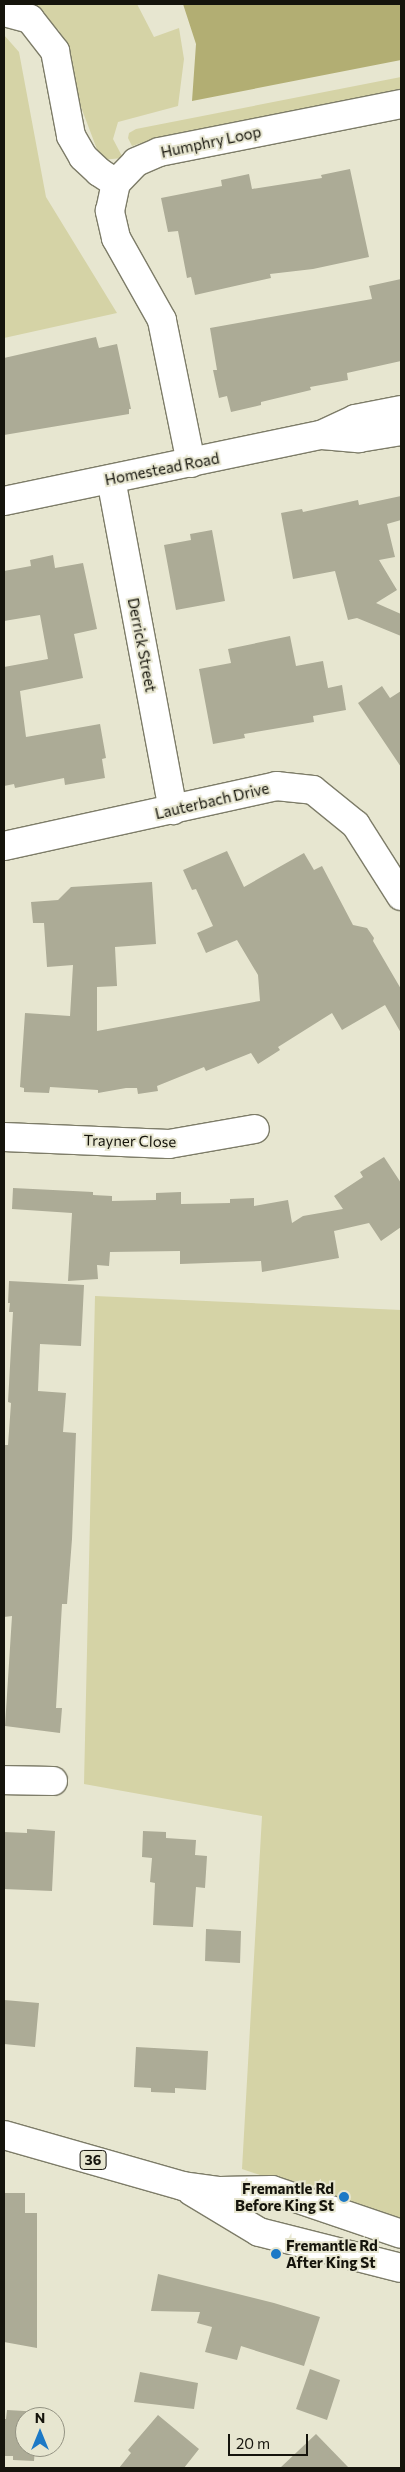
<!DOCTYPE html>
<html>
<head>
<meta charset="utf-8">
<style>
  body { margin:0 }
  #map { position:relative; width:405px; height:2472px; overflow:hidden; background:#e7e6d0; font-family:Commissioner,sans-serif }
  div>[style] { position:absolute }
  .green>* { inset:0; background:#d5d3a6 }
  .water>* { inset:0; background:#b2ae73 }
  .building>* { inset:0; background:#acab96 }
  .roads { filter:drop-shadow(1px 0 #7d7c68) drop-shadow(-1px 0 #7d7c68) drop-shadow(0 1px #7d7c68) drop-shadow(0 -1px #7d7c68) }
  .street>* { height:28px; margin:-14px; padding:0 14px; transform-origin:14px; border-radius:14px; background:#fff }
  .secondary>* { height:28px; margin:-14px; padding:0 14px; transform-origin:14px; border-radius:14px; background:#fff }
  .primary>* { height:28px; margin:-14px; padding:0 14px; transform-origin:14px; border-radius:14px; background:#fff }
  .dots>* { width:14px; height:14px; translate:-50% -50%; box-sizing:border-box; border:2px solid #e7e6d0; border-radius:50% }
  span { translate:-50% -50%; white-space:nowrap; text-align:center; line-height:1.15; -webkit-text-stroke:4px #e7e6d0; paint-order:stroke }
  .shield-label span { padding:1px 4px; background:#e7e6d0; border:1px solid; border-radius:4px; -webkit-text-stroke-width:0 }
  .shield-label { font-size:14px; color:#15140c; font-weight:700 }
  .street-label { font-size:15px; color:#15140c }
  .poi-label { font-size:15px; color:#15140c; font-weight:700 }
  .right { translate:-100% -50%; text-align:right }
  .left { translate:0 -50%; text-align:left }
  .frame { position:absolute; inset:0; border:5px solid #15140c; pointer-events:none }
  .north { position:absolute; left:15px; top:2407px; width:50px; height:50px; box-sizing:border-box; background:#e7e6d0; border:1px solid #939282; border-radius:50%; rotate:0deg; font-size:14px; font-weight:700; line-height:20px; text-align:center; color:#15140c }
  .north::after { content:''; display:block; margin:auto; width:18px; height:22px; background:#1c79c6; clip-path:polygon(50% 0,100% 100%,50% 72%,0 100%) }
  .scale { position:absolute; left:228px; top:2434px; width:80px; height:22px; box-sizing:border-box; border:2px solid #15140c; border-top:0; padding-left:6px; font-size:15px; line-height:18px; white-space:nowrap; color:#15140c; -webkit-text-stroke:4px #e7e6d0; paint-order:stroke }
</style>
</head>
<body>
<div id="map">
  <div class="green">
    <div style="clip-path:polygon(24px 4px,137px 4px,154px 37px,179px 28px,184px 59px,178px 106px,118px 122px,113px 139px,123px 158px,101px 160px,81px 107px,59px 30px)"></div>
    <div style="clip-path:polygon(4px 35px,19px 52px,46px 197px,117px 313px,4px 338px)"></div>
    <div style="clip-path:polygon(401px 77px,401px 97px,143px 147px,141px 143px,132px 146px,128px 138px,129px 133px,136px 129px)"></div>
    <div style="clip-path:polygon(95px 1296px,401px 1310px,401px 2223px,242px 2169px,262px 1816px,84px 1784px)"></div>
  </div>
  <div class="water">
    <div style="clip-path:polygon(183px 4px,401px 4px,401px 60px,192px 101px,196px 44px)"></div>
  </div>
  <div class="building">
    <div style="clip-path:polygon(350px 169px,369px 257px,313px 269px,270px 274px,271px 278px,195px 295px,191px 277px,187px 278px,178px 231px,168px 232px,161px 198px,222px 186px,221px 180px,249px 174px,252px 189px,322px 178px,321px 175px)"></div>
    <div style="clip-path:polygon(401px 279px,401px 361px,347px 373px,348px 380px,310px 387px,311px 390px,261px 402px,261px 405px,231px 412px,227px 396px,219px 398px,213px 370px,217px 370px,210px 328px,372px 299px,369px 286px)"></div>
    <div style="clip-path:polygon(96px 337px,99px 348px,117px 344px,131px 409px,129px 409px,129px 414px,4px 435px,4px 358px)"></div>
    <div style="clip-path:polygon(401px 496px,401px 520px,387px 524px,395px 557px,379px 560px,397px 590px,376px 603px,401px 614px,401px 636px,357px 618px,348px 620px,335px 571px,293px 579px,281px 513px,302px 509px,303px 512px,358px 500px,359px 505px)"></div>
    <div style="clip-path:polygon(212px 530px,225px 601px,176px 610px,164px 545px,191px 540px,190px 534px)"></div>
    <div style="clip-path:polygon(53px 555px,55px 568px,83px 563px,97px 629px,74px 634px,83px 678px,20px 691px,26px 737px,100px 724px,106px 758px,102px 759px,105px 778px,65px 785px,64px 778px,15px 788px,14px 784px,4px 786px,4px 667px,48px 659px,40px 615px,4px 621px,4px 571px,31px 566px,30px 560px)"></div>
    <div style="clip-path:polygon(290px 636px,296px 666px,323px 661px,328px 688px,342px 685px,346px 710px,313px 716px,314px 722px,244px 734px,245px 738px,213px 744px,199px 669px,231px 663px,228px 649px)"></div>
    <div style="clip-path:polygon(382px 686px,390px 698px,401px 691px,401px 767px,358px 703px)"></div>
    <div style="clip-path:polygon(227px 851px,244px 887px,304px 853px,314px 870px,322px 866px,353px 925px,367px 928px,374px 938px,373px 941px,401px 989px,401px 1033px,385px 1005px,342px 1030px,332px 1013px,278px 1047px,280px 1050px,258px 1064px,251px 1053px,206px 1071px,204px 1067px,157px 1086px,158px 1091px,138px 1094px,137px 1088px,126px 1088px,98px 1093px,98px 1090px,50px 1087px,49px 1093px,24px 1092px,24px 1088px,20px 1087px,25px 1013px,70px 1016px,73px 965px,47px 967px,44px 923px,33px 923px,31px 902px,58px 900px,71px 887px,152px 882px,156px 944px,115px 947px,117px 986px,97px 987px,97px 1031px,260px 1001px,258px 975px,237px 940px,206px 953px,197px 933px,213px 926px,196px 889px,192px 890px,183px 870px)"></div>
    <div style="clip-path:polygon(384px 1157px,401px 1183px,401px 1227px,381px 1241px,369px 1223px,334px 1231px,339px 1258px,262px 1272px,261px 1261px,180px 1264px,180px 1251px,110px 1252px,109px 1266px,97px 1265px,98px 1279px,68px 1281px,72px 1213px,12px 1209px,13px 1188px,93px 1192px,93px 1195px,112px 1196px,112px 1201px,156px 1200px,156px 1193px,181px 1192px,181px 1204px,230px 1203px,230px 1199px,254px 1198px,254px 1206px,288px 1200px,292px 1223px,303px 1216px,343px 1209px,334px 1196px,363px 1177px,360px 1172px)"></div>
    <div style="clip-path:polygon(9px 1281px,84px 1285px,81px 1346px,40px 1344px,38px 1391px,66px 1393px,63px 1432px,76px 1433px,72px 1539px,67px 1604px,62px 1604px,56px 1708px,62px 1708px,60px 1733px,5px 1726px,12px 1616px,4px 1617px,4px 1445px,8px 1445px,11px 1403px,8px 1402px,13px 1312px,9px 1312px,10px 1303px,8px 1303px)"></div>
    <div style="clip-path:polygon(27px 1829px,55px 1831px,52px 1891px,4px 1889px,4px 1832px,27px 1833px)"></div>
    <div style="clip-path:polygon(143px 1831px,166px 1832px,166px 1838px,196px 1840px,195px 1855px,207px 1856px,205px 1888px,196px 1887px,193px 1927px,153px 1925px,155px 1883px,150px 1882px,152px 1858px,142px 1857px)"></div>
    <div style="clip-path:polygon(206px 1929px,241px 1931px,240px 1963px,205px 1961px)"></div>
    <div style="clip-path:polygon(4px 2000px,39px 2003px,35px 2047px,4px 2044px)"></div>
    <div style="clip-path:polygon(136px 2047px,208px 2051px,206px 2090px,175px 2088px,175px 2093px,151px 2092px,151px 2088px,134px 2087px)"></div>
    <div style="clip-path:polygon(4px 2193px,25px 2193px,25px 2213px,37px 2213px,37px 2348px,4px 2342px)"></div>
    <div style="clip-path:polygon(158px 2274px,274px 2303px,320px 2317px,304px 2366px,241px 2346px,237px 2360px,205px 2352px,212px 2327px,197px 2323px,200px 2312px,151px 2311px)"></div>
    <div style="clip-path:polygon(310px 2369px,340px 2380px,327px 2420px,296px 2409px)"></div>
    <div style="clip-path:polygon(140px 2372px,198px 2383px,194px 2409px,134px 2402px)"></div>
    <div style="clip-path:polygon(7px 2410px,42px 2412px,42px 2417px,25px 2417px,25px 2447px,37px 2447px,35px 2448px,34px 2461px,13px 2460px,13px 2456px,4px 2456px,4px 2419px,6px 2419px)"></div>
    <div style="clip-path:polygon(158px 2415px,199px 2449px,184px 2468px,119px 2468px,131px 2453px,128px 2450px)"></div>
    <div style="clip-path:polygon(316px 2434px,349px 2468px,280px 2468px)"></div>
  </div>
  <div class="roads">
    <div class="street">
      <div style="left:4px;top:12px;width:27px;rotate:15deg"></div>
      <div style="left:30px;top:19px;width:41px;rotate:52deg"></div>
      <div style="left:55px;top:51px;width:86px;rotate:79.3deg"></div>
      <div style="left:71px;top:136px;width:24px;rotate:60deg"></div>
      <div style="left:83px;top:157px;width:22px;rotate:43deg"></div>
      <div style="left:99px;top:172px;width:20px;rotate:33deg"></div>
      <div style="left:191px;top:463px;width:146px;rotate:-101.5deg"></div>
      <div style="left:162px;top:320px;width:94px;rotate:-119.3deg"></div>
      <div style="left:116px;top:238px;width:28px;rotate:-103deg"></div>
      <div style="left:110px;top:211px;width:29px;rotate:-78deg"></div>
      <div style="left:116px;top:183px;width:29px;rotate:-46deg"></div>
      <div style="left:136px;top:162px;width:25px;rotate:-23deg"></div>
      <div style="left:159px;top:152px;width:247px;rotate:-11.2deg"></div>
      <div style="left:111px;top:479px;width:337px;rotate:79.4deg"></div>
      <div style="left:4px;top:846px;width:279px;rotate:-12.4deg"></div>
      <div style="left:276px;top:786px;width:37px;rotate:6deg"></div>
      <div style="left:313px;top:790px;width:55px;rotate:39.1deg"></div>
      <div style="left:356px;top:825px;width:84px;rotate:57.6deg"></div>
      <div style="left:4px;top:1137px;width:165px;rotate:2.4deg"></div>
      <div style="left:169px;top:1144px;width:87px;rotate:-9.9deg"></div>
      <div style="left:4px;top:1780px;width:49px;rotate:1.2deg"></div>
    </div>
    <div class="secondary">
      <div style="left:322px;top:435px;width:37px;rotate:5deg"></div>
      <div style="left:359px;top:438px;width:43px;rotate:-9.5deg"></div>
      <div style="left:4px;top:501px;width:324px;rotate:-11.8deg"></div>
      <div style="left:321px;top:435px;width:38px;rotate:-25deg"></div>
      <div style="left:355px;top:419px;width:47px;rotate:-11.1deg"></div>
    </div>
    <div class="primary">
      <div style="left:4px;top:2135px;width:186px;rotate:15.9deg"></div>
      <div style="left:183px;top:2186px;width:37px;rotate:8deg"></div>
      <div style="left:220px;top:2191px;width:52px;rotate:-1.1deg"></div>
      <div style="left:272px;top:2190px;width:136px;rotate:18.8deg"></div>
      <div style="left:191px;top:2191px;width:79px;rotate:31.1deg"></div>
      <div style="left:259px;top:2232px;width:146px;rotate:14.2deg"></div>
    </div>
  </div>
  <div class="dots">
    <div style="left:344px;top:2197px;background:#1c79c6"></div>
    <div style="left:276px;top:2254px;background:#1c79c6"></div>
  </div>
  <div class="shield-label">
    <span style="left:93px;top:2160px">36</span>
  </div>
  <div class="street-label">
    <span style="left:211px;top:142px;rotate:-12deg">Humphry Loop</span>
    <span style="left:162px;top:469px;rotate:-11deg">Homestead Road</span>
    <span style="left:142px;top:645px;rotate:79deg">Derrick Street</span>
    <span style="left:212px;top:801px;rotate:-13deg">Lauterbach Drive</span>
    <span style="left:130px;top:1141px;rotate:1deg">Trayner Close</span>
  </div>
  <div class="poi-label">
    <span class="right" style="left:334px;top:2197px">Fremantle Rd<br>Before King St</span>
    <span class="left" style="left:286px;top:2254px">Fremantle Rd<br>After King St</span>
  </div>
  <div class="frame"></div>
  <div class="north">N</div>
  <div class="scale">20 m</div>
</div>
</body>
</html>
